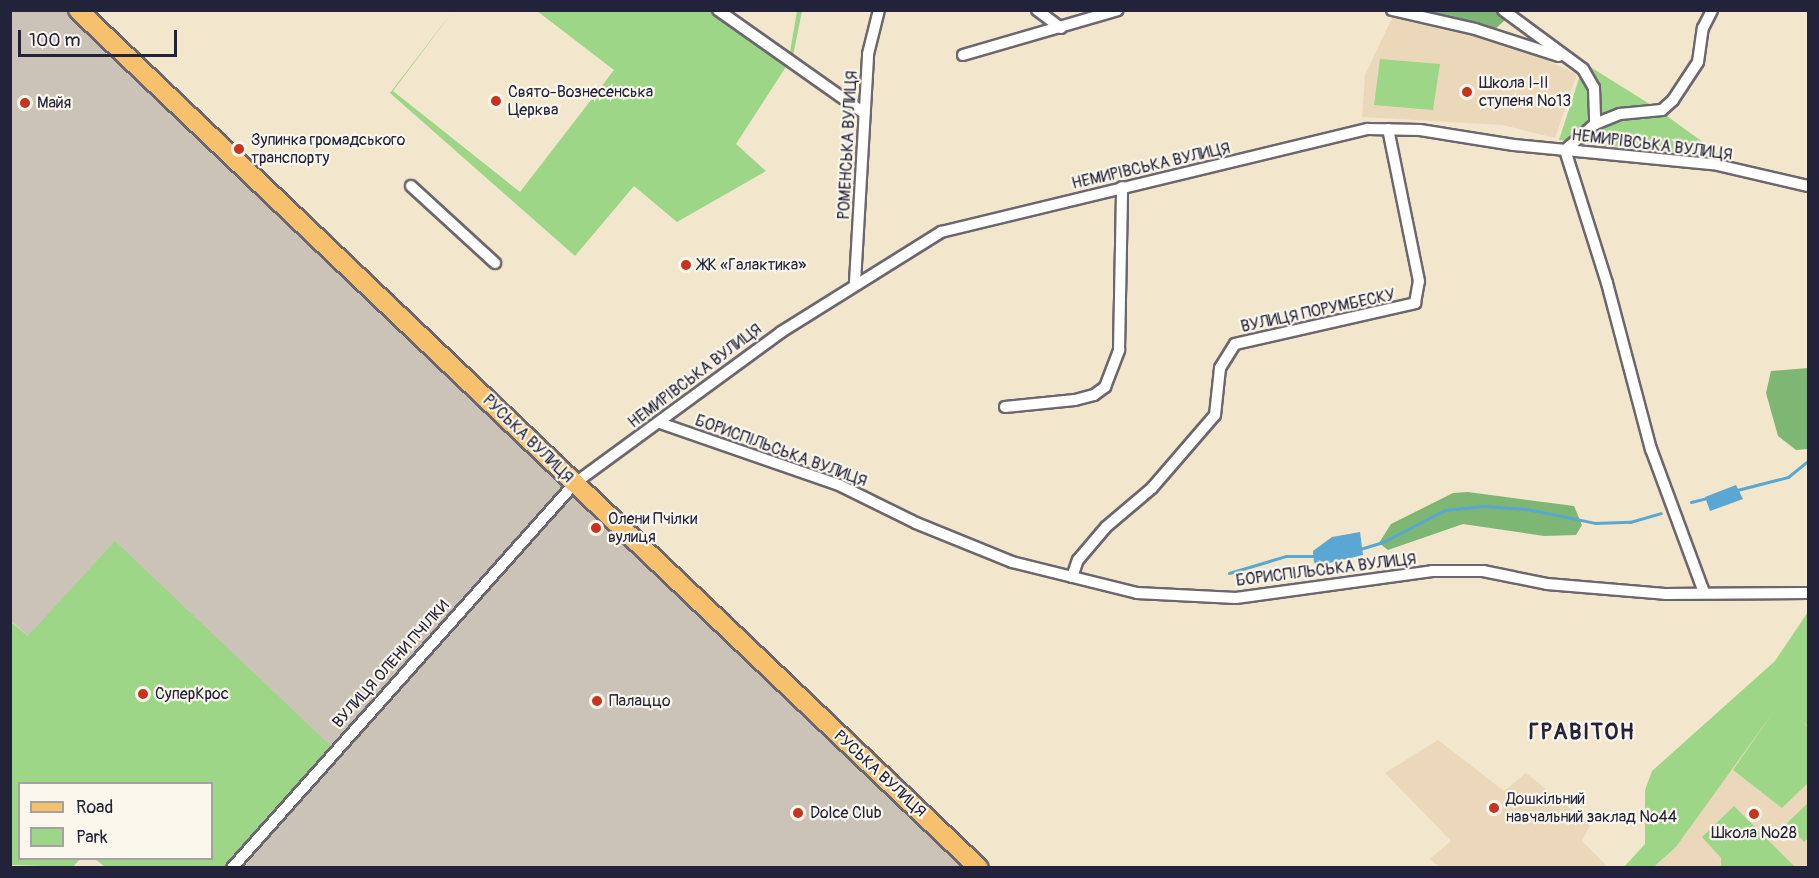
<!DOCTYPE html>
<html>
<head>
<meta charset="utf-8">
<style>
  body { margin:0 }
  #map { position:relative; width:1819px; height:878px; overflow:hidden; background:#f2e6cc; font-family:Pangolin,sans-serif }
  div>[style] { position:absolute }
  .built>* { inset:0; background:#ebd8ba }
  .industrial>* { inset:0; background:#cbc3b8 }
  .green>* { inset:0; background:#9ed688 }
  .forest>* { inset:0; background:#7eb774 }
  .water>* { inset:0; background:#59a7d2 }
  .stream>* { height:3px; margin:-1.5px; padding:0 1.5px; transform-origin:1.5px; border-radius:1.5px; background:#59a7d2 }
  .roads { filter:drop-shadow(2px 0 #6b676e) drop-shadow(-2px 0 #6b676e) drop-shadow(0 2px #6b676e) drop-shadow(0 -2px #6b676e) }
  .street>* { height:10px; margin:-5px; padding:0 5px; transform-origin:5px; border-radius:5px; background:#fff }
  .primary>* { height:18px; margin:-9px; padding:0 9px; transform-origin:9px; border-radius:9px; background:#f7c06c }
  .dots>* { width:16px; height:16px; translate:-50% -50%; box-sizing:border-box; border:3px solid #fbf7ec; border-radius:50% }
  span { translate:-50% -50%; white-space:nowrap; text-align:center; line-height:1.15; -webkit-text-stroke:4.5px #fbf7ec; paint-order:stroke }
  .poi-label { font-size:16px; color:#22223b }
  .left { translate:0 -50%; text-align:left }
  .street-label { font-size:16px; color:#22223b }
  .district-label { font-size:22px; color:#22223b; font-weight:700; letter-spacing:1.5px }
  .frame { position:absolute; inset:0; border:12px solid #22223b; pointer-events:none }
  .legend { position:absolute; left:18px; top:782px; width:195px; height:78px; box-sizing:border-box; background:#fbf7ec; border:2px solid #a4a2a5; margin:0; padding:8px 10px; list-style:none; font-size:18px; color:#22223b }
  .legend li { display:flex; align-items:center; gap:12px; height:30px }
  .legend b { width:30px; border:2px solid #a4a2a5 }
  .scale { position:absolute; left:18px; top:30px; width:159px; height:27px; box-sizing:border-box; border:3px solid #22223b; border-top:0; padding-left:8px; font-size:18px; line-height:21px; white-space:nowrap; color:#22223b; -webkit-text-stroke:4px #fbf7ec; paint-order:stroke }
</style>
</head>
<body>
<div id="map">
  <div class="built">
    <div style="clip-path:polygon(1393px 16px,1506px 42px,1577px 74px,1555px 138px,1503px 125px,1362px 117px,1365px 75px)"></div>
    <div style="clip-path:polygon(1780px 702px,1808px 726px,1808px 867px,1654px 868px,1676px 847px)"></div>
    <div style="clip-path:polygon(1438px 740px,1504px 791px,1526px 773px,1590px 825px,1582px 841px,1608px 867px,1439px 867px,1430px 859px,1451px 841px,1385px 773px)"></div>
  </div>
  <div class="industrial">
    <div style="clip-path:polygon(10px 11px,78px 11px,981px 867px,233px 867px,336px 751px,28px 636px,11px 621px)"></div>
  </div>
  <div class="green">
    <div style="clip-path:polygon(453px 11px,393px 91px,520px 192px,614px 70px,537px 11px,728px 11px,789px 58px,797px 11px,802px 11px,793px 56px,736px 144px,766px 171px,677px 222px,634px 186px,575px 256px,390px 93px)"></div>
    <div style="clip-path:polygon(1380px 59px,1440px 64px,1433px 110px,1374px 105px)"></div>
    <div style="clip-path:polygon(1584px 63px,1656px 108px,1726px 159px,1559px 140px)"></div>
    <div style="clip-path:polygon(115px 541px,336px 751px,233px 867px,105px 867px,95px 859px,212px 858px,212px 784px,20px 784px,20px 858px,80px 859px,73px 867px,11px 865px,10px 621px,28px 636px)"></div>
    <div style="clip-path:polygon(1808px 612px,1808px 726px,1803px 722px,1808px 727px,1808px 783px,1782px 808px,1733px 770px,1774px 711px,1676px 847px,1654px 867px,1624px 867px,1645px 844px,1645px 790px,1652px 771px,1775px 661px)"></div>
    <div style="clip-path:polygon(1808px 803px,1808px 838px,1804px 842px,1787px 823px)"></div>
    <div style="clip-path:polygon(1734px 806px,1795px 867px,1721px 867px,1721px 858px,1702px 837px)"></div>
  </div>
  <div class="forest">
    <div style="clip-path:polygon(1403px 11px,1497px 11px,1505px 20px,1494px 30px)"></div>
    <div style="clip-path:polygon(1808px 368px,1808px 449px,1796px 450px,1778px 436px,1766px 393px,1771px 371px)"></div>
    <div style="clip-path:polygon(1468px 492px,1574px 506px,1582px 525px,1576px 535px,1544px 536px,1463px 524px,1388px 550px,1379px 543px,1391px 524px,1453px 493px)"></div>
  </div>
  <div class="water">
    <div style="clip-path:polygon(1736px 485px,1743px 499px,1710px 511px,1705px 497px)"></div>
    <div style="clip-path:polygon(1360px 532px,1363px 555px,1317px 566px,1314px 562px,1313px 551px,1332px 537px)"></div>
  </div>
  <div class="stream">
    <div style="left:1737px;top:490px;width:53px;rotate:-14.3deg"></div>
    <div style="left:1788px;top:477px;width:26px;rotate:-39deg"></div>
    <div style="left:1691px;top:502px;width:16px;rotate:-14deg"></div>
    <div style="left:1360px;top:549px;width:24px;rotate:-17deg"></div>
    <div style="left:1383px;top:542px;width:70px;rotate:-27.3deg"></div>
    <div style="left:1445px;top:510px;width:39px;rotate:-6deg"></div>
    <div style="left:1484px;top:506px;width:43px;rotate:4deg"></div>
    <div style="left:1527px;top:509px;width:69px;rotate:11.6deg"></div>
    <div style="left:1595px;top:523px;width:35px;rotate:-2deg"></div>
    <div style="left:1630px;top:522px;width:32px;rotate:-16deg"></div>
    <div style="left:1229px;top:573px;width:59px;rotate:-16.6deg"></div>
    <div style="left:1286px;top:556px;width:32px"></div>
  </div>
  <div class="roads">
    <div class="street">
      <div style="left:718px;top:10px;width:179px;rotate:35.2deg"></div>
      <div style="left:1037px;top:10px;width:30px;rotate:37deg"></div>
      <div style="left:1392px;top:10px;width:85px;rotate:12.9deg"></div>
      <div style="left:1475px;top:29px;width:88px;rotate:17.8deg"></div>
      <div style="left:1503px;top:10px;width:99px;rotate:36.4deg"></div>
      <div style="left:1583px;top:69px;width:22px;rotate:60deg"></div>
      <div style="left:1594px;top:88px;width:36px;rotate:88deg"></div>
      <div style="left:1595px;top:124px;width:40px;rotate:139deg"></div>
      <div style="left:1565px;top:150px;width:139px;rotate:72.5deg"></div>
      <div style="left:1607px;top:283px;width:172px;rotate:75.2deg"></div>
      <div style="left:1651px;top:449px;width:153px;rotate:69.7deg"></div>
      <div style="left:963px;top:55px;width:161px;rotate:-16.2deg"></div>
      <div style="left:1595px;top:124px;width:27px;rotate:-22deg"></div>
      <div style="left:1620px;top:114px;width:42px;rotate:-5.4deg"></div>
      <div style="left:1662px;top:110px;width:15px;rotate:-42deg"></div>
      <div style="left:1673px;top:100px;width:45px;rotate:-56.7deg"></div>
      <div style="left:1698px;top:62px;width:34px;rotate:-82deg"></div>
      <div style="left:1703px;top:28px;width:20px;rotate:-63deg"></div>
      <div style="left:411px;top:186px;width:114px;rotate:42.5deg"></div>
      <div style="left:855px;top:282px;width:228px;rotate:-86.7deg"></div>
      <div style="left:868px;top:54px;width:45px;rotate:-76deg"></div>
      <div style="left:1005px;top:407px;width:70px;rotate:-5.7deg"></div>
      <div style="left:1075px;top:400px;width:20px;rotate:-15deg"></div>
      <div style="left:1094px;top:395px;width:14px;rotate:-36deg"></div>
      <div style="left:1105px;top:387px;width:40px;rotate:-69deg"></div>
      <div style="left:1119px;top:350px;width:163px;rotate:-88.9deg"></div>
      <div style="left:660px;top:423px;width:189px;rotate:19.1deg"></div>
      <div style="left:839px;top:485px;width:86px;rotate:26.3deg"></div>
      <div style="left:916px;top:523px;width:104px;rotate:22.1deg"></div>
      <div style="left:1012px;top:562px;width:129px;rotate:13.9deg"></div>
      <div style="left:1137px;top:593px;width:99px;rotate:2.9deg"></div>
      <div style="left:1236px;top:598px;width:198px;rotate:-7.8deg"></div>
      <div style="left:1432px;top:571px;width:51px"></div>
      <div style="left:1483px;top:571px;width:65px;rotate:11.5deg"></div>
      <div style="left:1547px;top:584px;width:118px;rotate:4.8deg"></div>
      <div style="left:1665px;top:594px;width:143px;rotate:-0.4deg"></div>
      <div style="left:1072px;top:577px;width:18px;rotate:-71deg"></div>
      <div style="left:1078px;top:560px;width:43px;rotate:-49.7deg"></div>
      <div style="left:1106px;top:527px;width:60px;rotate:-40.3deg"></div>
      <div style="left:1152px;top:488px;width:96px;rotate:-49.2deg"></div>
      <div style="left:1215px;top:415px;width:47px;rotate:-83.9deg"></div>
      <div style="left:1220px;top:368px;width:28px;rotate:-58deg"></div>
      <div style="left:1235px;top:344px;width:185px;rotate:-12.8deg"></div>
      <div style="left:1415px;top:303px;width:22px;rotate:-80deg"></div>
      <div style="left:1419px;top:281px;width:155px;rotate:-101.5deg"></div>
      <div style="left:232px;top:868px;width:516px;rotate:-48.3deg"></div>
      <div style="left:575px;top:483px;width:255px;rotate:-36.2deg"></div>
      <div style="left:781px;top:332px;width:189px;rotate:-32deg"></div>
      <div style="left:941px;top:232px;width:439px;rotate:-13.6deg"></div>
      <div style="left:1368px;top:129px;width:52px;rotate:1.1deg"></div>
      <div style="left:1420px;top:130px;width:95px;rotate:9.1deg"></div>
      <div style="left:1514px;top:145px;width:200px;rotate:5.5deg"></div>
      <div style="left:1713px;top:164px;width:98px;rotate:13deg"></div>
    </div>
    <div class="primary">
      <div style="left:78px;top:10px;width:1244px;rotate:43.6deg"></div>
    </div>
  </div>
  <div class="dots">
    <div style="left:1467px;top:92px;background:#c8321e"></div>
    <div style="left:496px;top:101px;background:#c8321e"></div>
    <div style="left:25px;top:103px;background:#c8321e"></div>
    <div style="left:239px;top:149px;background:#c8321e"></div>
    <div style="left:686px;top:265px;background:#c8321e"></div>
    <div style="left:596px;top:528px;background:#c8321e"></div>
    <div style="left:143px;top:694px;background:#c8321e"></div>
    <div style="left:597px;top:701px;background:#c8321e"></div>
    <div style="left:1494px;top:808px;background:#c8321e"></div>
    <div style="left:798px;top:813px;background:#c8321e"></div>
    <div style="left:1754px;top:814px;background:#c8321e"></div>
  </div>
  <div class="poi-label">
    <span class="left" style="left:1479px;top:92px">Школа I-II<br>ступеня №13</span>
    <span class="left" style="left:508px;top:101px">Свято-Вознесенська<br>Церква</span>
    <span class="left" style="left:37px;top:103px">Майя</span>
    <span class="left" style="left:251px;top:149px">Зупинка громадського<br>транспорту</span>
    <span class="left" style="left:698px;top:265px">ЖК «Галактика»</span>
    <span class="left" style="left:608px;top:528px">Олени Пчілки<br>вулиця</span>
    <span class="left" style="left:155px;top:694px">СуперКрос</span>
    <span class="left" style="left:609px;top:701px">Палаццо</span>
    <span class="left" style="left:1506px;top:808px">Дошкільний<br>навчальний заклад №44</span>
    <span class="left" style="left:810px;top:813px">Dolce Club</span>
    <span style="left:1754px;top:833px">Школа №28</span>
  </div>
  <div class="street-label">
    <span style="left:848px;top:145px;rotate:-87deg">РОМЕНСЬКА ВУЛИЦЯ</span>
    <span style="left:1652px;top:145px;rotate:7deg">НЕМИРІВСЬКА ВУЛИЦЯ</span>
    <span style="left:1151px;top:166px;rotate:-13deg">НЕМИРІВСЬКА ВУЛИЦЯ</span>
    <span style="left:1318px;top:311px;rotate:-12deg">ВУЛИЦЯ ПОРУМБЕСКУ</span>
    <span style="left:695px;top:376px;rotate:-37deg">НЕМИРІВСЬКА ВУЛИЦЯ</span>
    <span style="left:528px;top:439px;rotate:44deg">РУСЬКА ВУЛИЦЯ</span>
    <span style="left:781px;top:451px;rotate:20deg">БОРИСПІЛЬСЬКА ВУЛИЦЯ</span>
    <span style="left:1326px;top:570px;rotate:-7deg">БОРИСПІЛЬСЬКА ВУЛИЦЯ</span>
    <span style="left:391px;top:664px;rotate:-48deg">ВУЛИЦЯ ОЛЕНИ ПЧІЛКИ</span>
    <span style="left:880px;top:774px;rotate:43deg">РУСЬКА ВУЛИЦЯ</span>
  </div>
  <div class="district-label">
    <span style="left:1582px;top:733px">ГРАВІТОН</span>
  </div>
  <div class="frame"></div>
  <ul class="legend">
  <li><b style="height:8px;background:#f7c06c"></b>Road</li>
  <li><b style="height:16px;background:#9ed688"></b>Park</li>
  </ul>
  <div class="scale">100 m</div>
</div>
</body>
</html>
